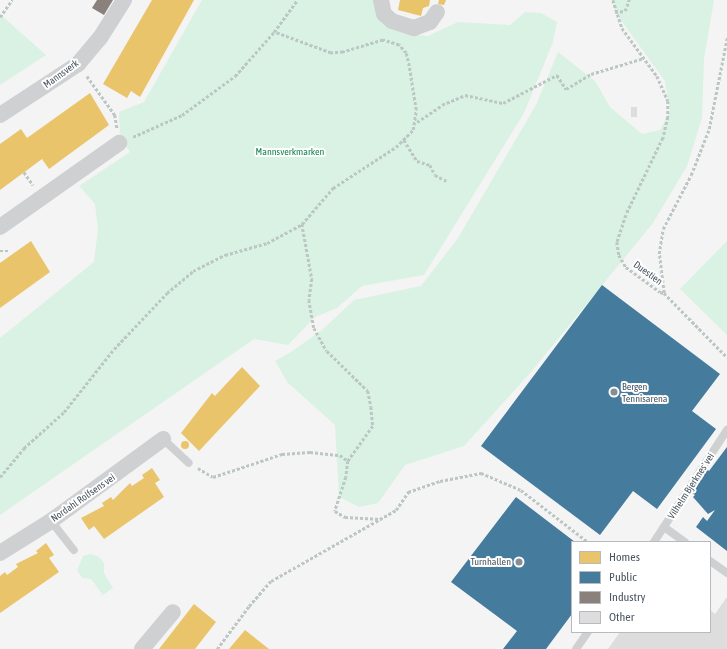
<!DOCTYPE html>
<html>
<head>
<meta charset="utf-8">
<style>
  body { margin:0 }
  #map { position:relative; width:727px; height:649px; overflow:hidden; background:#f4f4f4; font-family:"Asap Condensed",sans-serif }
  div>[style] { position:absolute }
  .green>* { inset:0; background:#d9f2e3 }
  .homes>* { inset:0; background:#e9c46a }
  .round { border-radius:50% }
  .public>* { inset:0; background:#457b9d }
  .industry>* { inset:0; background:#8a817c }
  .building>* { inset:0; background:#ddddde }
  .path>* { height:2.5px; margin-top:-1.25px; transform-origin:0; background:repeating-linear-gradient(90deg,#bcc7c4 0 3px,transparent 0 5px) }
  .service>* { height:8px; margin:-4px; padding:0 4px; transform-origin:4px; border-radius:4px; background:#ced0d2 }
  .minor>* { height:16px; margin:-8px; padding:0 8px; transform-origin:8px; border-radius:8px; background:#ced0d2 }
  .dots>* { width:11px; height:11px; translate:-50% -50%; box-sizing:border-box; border:2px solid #fff; border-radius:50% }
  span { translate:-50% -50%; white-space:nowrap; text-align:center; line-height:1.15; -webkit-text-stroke:4px #fff; paint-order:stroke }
  .street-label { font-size:10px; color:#4a5661 }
  .park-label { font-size:10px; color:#17864f }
  .poi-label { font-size:10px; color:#4a5661 }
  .left { translate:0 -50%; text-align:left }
  .right { translate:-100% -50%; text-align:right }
  .legend { position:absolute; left:571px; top:541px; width:140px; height:92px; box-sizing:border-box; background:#fff; border:1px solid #b7bbc0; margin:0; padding:5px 7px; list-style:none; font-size:12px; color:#4a5661 }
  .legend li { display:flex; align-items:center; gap:8px; height:20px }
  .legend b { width:20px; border:1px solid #b7bbc0 }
</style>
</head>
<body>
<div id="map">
  <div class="green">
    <div style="clip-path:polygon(202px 0,377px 0,418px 35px,428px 36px,458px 22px,510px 25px,525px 12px,541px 13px,557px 22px,553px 42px,524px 113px,424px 275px,362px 286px,337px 308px,315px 317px,288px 345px,254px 339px,0 515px,0 338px,94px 262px,98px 229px,95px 204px,79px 186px,130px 152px,120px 137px,119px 112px,144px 102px)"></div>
    <div style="clip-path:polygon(613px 0,714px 0,704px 59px,702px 118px,687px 166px,653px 223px,531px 372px,464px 446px,405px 465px,378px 503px,359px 507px,339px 497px,335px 425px,288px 383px,275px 361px,291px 352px,322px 330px,354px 300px,421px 286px,458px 238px,536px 105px,558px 52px,595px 81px,610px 107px,642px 134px,660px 130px,670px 111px,665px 81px,615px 12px)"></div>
    <div style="clip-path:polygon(0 14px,46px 55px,0 85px)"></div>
    <div style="clip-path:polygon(727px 241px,727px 335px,680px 289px)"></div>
    <div style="clip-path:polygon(91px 554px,99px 557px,104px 563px,104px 573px,113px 588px,103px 595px,91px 579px,82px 578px,77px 570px,83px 556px)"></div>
  </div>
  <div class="homes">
    <div style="clip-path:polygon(152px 0,194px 0,140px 97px,131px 91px,127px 98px,103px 84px)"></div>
    <div style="clip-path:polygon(400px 0,430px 0,429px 6px,423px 8px,421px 16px,398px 10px)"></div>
    <div style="clip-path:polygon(439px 0,446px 0,444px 5px,438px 4px)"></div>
    <div style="clip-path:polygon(90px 93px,109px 125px,49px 169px,42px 159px,0 190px,0 144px,21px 129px,27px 138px)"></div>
    <div style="clip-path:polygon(31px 241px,50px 272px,0 308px,0 263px)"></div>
    <div style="clip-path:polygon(242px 367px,260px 386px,199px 451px,181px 433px,212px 393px,215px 396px)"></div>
    <div class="round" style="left:181px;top:441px;width:8px;height:8px"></div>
    <div style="clip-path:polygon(152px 468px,160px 480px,155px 483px,164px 497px,104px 539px,94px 526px,89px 530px,81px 518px,104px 506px,102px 503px,111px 497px,113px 500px,130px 483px,132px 486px,144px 478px,142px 475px)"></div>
    <div style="clip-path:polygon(46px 543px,54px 555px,49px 558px,59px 572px,0 613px,0 576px,5px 572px,7px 575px,18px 567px,16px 564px,38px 553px,36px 551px)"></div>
    <div style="clip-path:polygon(194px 604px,216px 622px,195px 649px,159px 649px)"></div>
    <div style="clip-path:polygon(245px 630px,269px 649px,229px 649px)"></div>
  </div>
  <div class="public">
    <div style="clip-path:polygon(602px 285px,720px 374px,692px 411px,716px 429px,657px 509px,633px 491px,600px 535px,481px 446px)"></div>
    <div style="clip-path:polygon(727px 447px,727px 551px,696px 527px,703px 517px,707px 521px,715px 510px,708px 514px,693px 497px,695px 495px,692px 493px,707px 469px,709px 471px)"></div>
    <div style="clip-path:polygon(516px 497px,575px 542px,572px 542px,572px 614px,546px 649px,503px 649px,517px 631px,451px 582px)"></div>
  </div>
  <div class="industry">
    <div style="clip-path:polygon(97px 0,113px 0,104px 15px,92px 8px)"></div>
  </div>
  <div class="building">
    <div style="clip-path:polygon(631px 107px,637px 107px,637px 117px,631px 117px)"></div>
    <div style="clip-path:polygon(727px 597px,727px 649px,608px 649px,620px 632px,710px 632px,710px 610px,715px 614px)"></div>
  </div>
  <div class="path">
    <div style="left:613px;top:0;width:29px;rotate:72deg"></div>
    <div style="left:622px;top:28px;width:59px;rotate:53.9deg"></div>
    <div style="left:657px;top:76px;width:27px;rotate:66deg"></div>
    <div style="left:668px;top:101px;width:16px;rotate:90deg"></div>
    <div style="left:668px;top:117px;width:22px;rotate:103deg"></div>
    <div style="left:663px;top:138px;width:85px;rotate:115.7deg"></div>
    <div style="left:626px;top:215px;width:28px;rotate:108deg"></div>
    <div style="left:617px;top:242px;width:13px;rotate:81deg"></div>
    <div style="left:619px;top:255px;width:14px;rotate:60deg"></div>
    <div style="left:626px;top:267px;width:42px;rotate:36.3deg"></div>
    <div style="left:660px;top:292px;width:4px;rotate:14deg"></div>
    <div style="left:664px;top:293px;width:39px;rotate:-97deg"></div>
    <div style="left:659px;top:254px;width:25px;rotate:-81deg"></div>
    <div style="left:663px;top:229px;width:61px;rotate:-62.6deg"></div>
    <div style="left:691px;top:175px;width:49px;rotate:-68.6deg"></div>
    <div style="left:709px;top:129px;width:93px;rotate:-78.8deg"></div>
    <div style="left:615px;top:12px;width:10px;rotate:-6deg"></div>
    <div style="left:625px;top:11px;width:12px;rotate:-70deg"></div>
    <div style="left:0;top:17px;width:21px;rotate:-55deg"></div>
    <div style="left:87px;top:76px;width:48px;rotate:54.3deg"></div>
    <div style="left:115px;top:115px;width:13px;rotate:81deg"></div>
    <div style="left:417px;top:122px;width:30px;rotate:-34deg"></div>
    <div style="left:442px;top:105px;width:25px;rotate:-23deg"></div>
    <div style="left:465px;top:95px;width:39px;rotate:12deg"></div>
    <div style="left:503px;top:103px;width:61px;rotate:-27.4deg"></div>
    <div style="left:557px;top:75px;width:17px;rotate:57deg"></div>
    <div style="left:566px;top:89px;width:29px;rotate:-31deg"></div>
    <div style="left:591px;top:74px;width:55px;rotate:-16.8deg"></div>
    <div style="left:133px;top:137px;width:54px;rotate:-24.2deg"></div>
    <div style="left:182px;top:115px;width:66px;rotate:-36.3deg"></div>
    <div style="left:235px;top:76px;width:59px;rotate:-48.4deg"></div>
    <div style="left:274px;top:32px;width:39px;rotate:-54deg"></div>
    <div style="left:404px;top:140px;width:25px;rotate:58deg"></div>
    <div style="left:417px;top:161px;width:14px;rotate:17deg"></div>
    <div style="left:430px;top:165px;width:11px;rotate:63deg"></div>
    <div style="left:435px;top:175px;width:13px;rotate:27deg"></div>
    <div style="left:24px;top:172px;width:16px;rotate:55deg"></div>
    <div style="left:302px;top:224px;width:56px;rotate:79.7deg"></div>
    <div style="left:312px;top:279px;width:21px;rotate:98deg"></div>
    <div style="left:309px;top:300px;width:28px;rotate:80deg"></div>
    <div style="left:314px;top:328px;width:26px;rotate:61deg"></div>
    <div style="left:327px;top:351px;width:57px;rotate:44.3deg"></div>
    <div style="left:368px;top:391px;width:16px;rotate:79deg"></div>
    <div style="left:371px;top:407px;width:19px;rotate:84deg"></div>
    <div style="left:373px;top:426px;width:43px;rotate:125.5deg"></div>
    <div style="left:0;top:251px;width:9px"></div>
    <div style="left:664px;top:293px;width:90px;rotate:45.5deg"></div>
    <div style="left:198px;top:468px;width:17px;rotate:31deg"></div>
    <div style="left:213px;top:477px;width:73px;rotate:-18.4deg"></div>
    <div style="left:282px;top:454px;width:28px;rotate:-4deg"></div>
    <div style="left:310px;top:452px;width:30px;rotate:6deg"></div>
    <div style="left:340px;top:455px;width:10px;rotate:37deg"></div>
    <div style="left:348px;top:461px;width:16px;rotate:97deg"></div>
    <div style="left:346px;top:477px;width:36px;rotate:108deg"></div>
    <div style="left:335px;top:511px;width:12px;rotate:31deg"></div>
    <div style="left:345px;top:517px;width:36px;rotate:3deg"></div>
    <div style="left:0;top:477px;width:38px;rotate:-50deg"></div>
    <div style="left:24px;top:448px;width:54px;rotate:-42deg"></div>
    <div style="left:64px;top:412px;width:80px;rotate:-51.6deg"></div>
    <div style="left:114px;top:349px;width:77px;rotate:-46.6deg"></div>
    <div style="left:167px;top:293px;width:34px;rotate:-40deg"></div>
    <div style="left:193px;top:271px;width:36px;rotate:-27deg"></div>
    <div style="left:225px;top:255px;width:44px;rotate:-15.9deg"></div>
    <div style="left:267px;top:243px;width:40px;rotate:-28deg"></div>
    <div style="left:302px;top:224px;width:48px;rotate:-49.3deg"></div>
    <div style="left:333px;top:188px;width:75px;rotate:-33.1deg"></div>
    <div style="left:396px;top:147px;width:24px;rotate:-45deg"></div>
    <div style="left:413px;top:130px;width:20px;rotate:-81deg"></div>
    <div style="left:416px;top:110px;width:45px;rotate:-99deg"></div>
    <div style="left:409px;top:66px;width:13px;rotate:-103deg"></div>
    <div style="left:406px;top:53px;width:11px;rotate:-131deg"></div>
    <div style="left:399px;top:45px;width:17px;rotate:-163deg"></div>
    <div style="left:383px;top:40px;width:42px;rotate:163.3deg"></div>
    <div style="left:343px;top:52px;width:12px;rotate:175deg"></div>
    <div style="left:331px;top:53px;width:61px;rotate:-159.8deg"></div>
    <div style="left:217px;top:649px;width:54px;rotate:-53.3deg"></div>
    <div style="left:249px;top:606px;width:33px;rotate:-49deg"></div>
    <div style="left:271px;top:581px;width:144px;rotate:-29.6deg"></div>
    <div style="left:396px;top:510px;width:22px;rotate:-56deg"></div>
    <div style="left:408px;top:492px;width:34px;rotate:-19deg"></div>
    <div style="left:440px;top:481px;width:42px;rotate:-11deg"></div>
    <div style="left:481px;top:473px;width:43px;rotate:23deg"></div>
    <div style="left:521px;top:490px;width:85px;rotate:37.8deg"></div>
  </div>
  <div class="service">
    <div style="left:163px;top:439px;width:35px;rotate:43deg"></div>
    <div style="left:51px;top:521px;width:37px;rotate:52deg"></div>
    <div style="left:664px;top:527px;width:26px;rotate:36deg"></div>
    <div style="left:654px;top:542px;width:134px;rotate:-56.9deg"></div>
    <div style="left:710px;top:561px;width:21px;rotate:35deg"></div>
    <div style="left:576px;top:649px;width:21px;rotate:-55deg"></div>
  </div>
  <div class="minor">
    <div style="left:381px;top:0;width:14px;rotate:78deg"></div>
    <div style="left:384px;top:14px;width:11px;rotate:41deg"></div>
    <div style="left:392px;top:21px;width:23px;rotate:18deg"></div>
    <div style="left:414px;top:28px;width:17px;rotate:-21deg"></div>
    <div style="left:430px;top:22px;width:12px;rotate:-55deg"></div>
    <div style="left:0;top:115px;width:93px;rotate:-33.2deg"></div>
    <div style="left:78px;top:64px;width:34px;rotate:-50deg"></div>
    <div style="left:100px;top:38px;width:45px;rotate:-57.7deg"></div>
    <div style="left:0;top:227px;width:146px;rotate:-35.2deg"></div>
    <div style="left:0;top:553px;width:60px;rotate:-32.1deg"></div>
    <div style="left:51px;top:521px;width:139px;rotate:-36.2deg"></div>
    <div style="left:142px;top:649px;width:48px;rotate:-50deg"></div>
  </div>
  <div class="dots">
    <div style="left:614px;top:392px;background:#868d94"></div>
    <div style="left:519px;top:562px;background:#868d94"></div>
  </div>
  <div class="street-label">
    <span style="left:61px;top:74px;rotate:-36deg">Mannsverk</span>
    <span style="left:648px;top:273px;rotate:36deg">Duestien</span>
    <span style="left:691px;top:486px;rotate:-57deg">Vilhelm Bjerknes' vei</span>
    <span style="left:83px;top:498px;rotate:-35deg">Nordahl Rolfsens vei</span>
  </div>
  <div class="park-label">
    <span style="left:290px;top:152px">Mannsverkmarken</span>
  </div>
  <div class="poi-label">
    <span class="left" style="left:622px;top:392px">Bergen<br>Tennisarena</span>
    <span class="right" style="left:511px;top:562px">Turnhallen</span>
  </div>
  <ul class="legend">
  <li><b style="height:11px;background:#e9c46a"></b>Homes</li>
  <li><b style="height:11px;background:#457b9d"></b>Public</li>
  <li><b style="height:11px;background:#8a817c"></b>Industry</li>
  <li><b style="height:11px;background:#ddddde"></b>Other</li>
  </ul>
</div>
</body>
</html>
